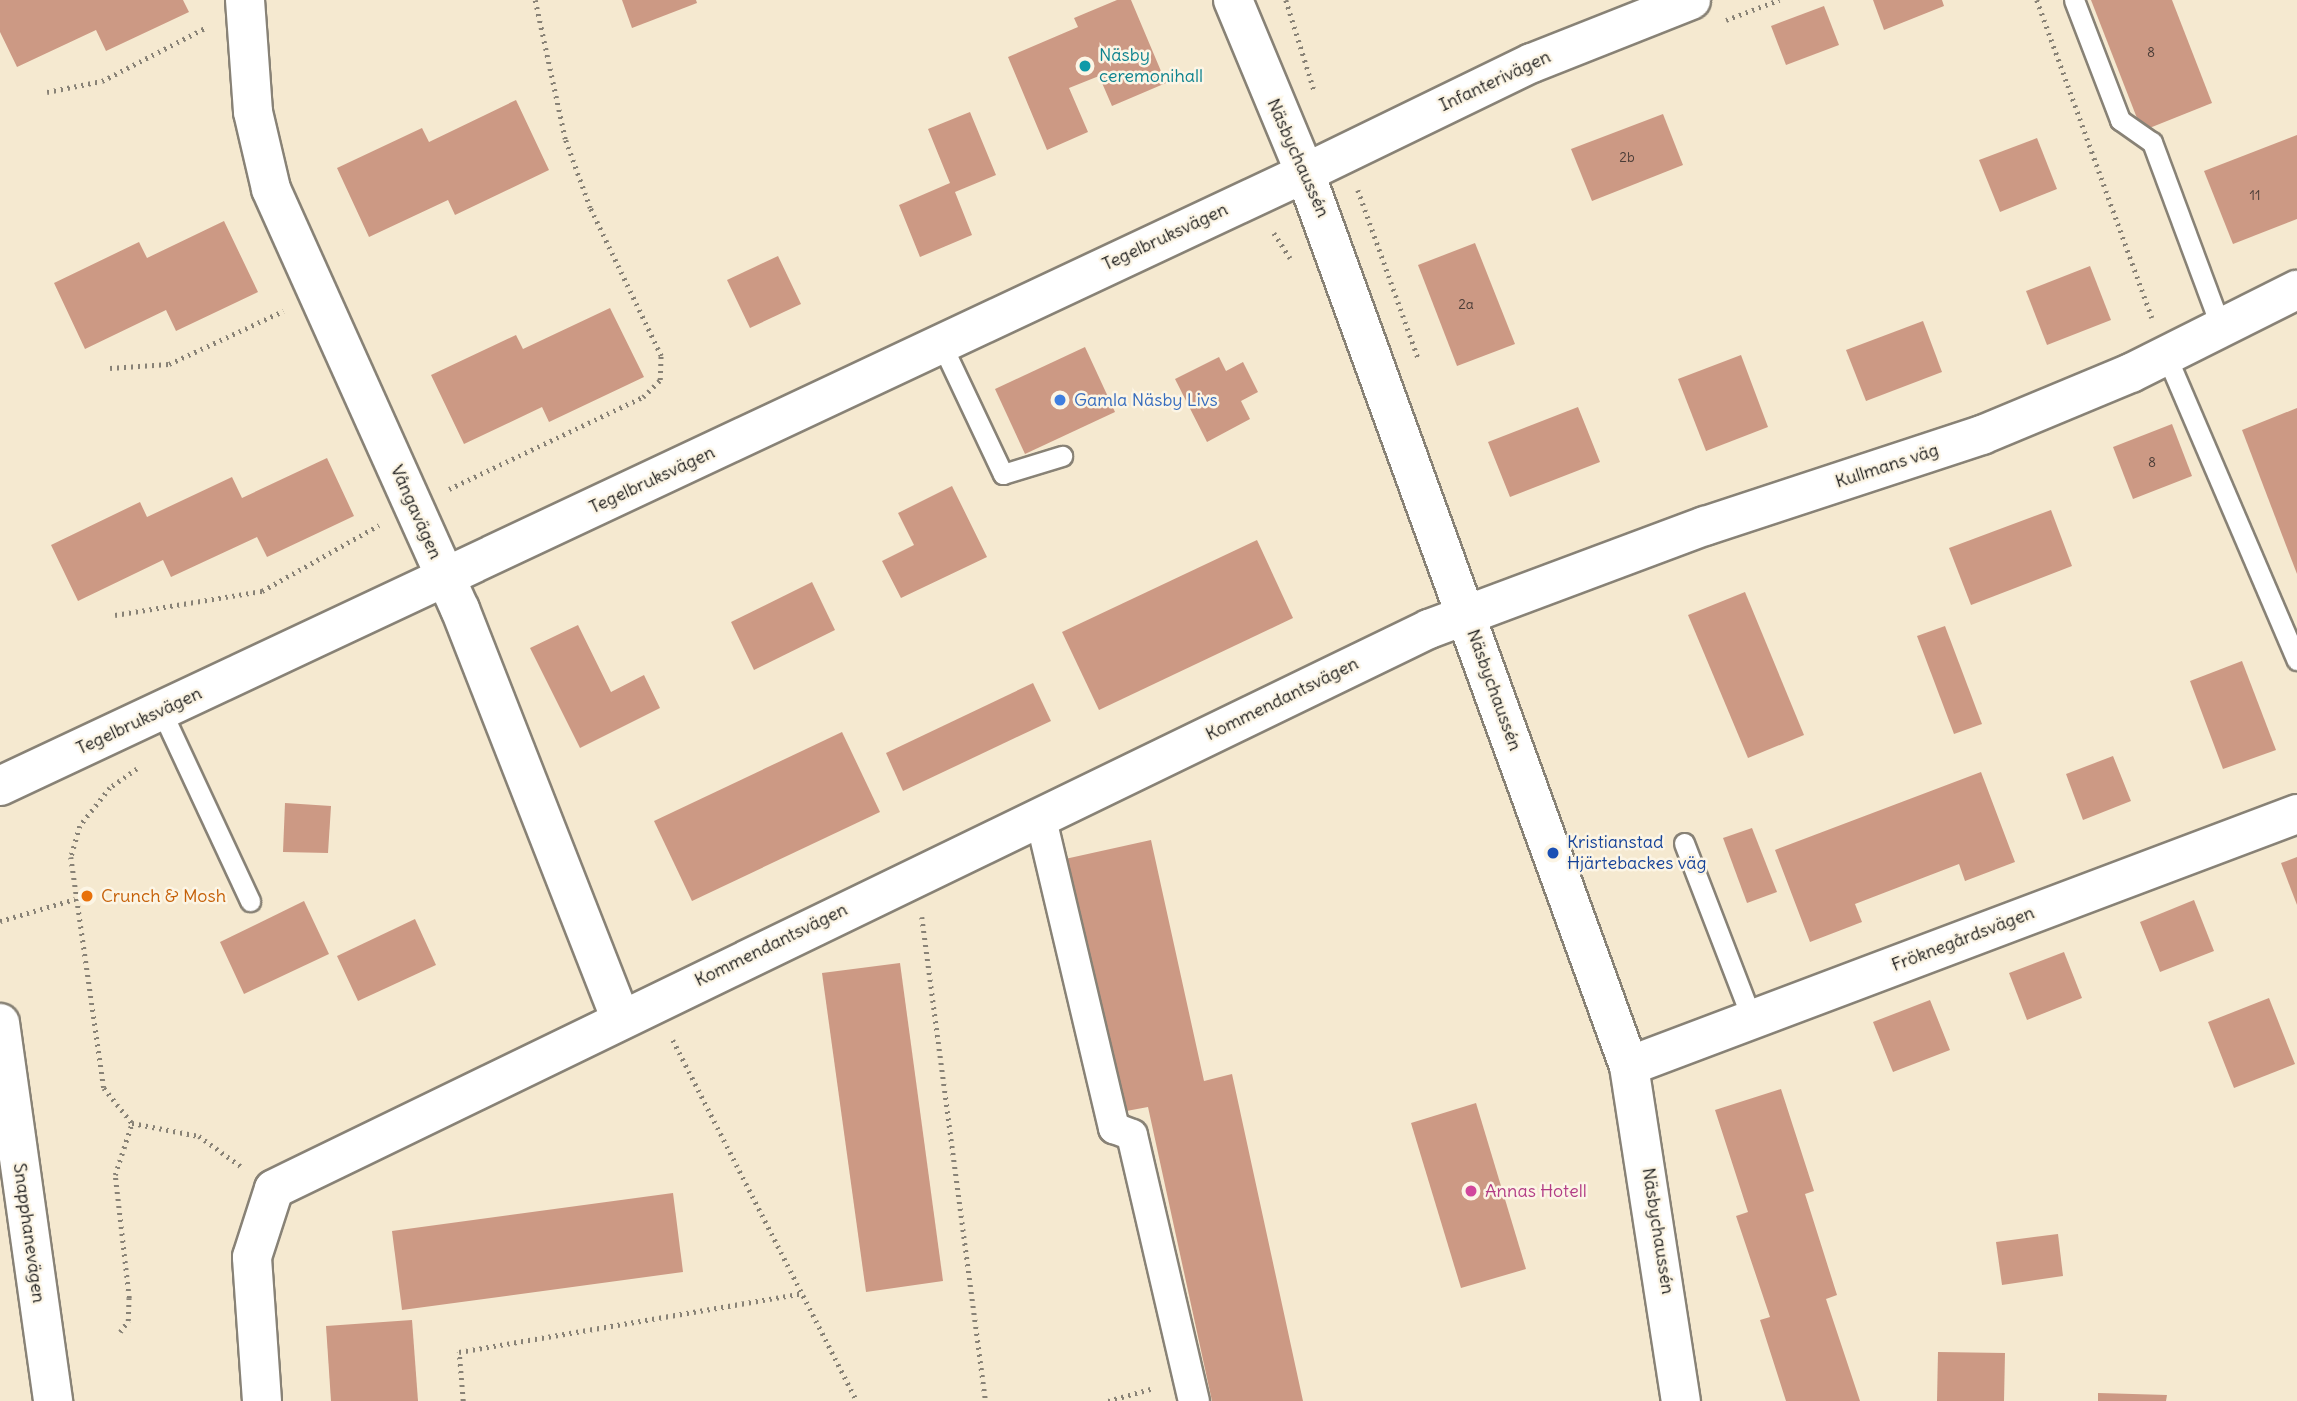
<!DOCTYPE html>
<html>
<head>
<meta charset="utf-8">
<style>
  body { margin:0 }
  #map { position:relative; width:2297px; height:1401px; overflow:hidden; background:#f5e9d0; font-family:Delius,sans-serif }
  div>[style] { position:absolute }
  .building>* { inset:0; background:#cc9984 }
  .path>* { height:4.5px; margin-top:-2.25px; transform-origin:0; background:repeating-linear-gradient(90deg,#888276 0 2px,transparent 0 7px) }
  .roads { filter:drop-shadow(2px 0 #888276) drop-shadow(-2px 0 #888276) drop-shadow(0 2px #888276) drop-shadow(0 -2px #888276) }
  .service>* { height:19px; margin:-9.5px; padding:0 9.5px; transform-origin:9.5px; border-radius:9.5px; background:#fff }
  .pedestrian>* { height:30px; margin:-15px; padding:0 15px; transform-origin:15px; border-radius:15px; background:#fff }
  .minor>* { height:38px; margin:-19px; padding:0 19px; transform-origin:19px; border-radius:19px; background:#fff }
  .tertiary>* { height:38px; margin:-19px; padding:0 19px; transform-origin:19px; border-radius:19px; background:#fff }
  .secondary>* { height:38px; margin:-19px; padding:0 19px; transform-origin:19px; border-radius:19px; background:#fff }
  .dots>* { width:19px; height:19px; translate:-50% -50%; box-sizing:border-box; border:4px solid #fcf5e5; border-radius:50% }
  span { translate:-50% -50%; white-space:nowrap; text-align:center; line-height:1.15; -webkit-text-stroke:5px #fcf5e5; paint-order:stroke }
  .number-label { font-size:14px; color:#483b36 }
  .number-label span { -webkit-text-stroke-width:0 }
  .culture-label { font-size:18px; color:#0d838f }
  .left { translate:0 -50%; text-align:left }
  .street-label { font-size:18px; color:#1c1c1c }
  .shop-label { font-size:18px; color:#366cbe }
  .transit-label { font-size:18px; color:#164399 }
  .food-label { font-size:18px; color:#c56008 }
  .hotel-label { font-size:18px; color:#b23c85 }
</style>
</head>
<body>
<div id="map">
  <div class="building">
    <div style="clip-path:polygon(0 0,183px 0,189px 12px,106px 51px,96px 30px,17px 67px,0 32px)"></div>
    <div style="clip-path:polygon(622px 0,696px 0,697px 3px,632px 28px)"></div>
    <div style="clip-path:polygon(1117px 0,1131px 0,1166px 83px,1112px 106px,1099px 76px,1069px 88px,1088px 132px,1047px 150px,1008px 57px,1078px 27px,1074px 18px)"></div>
    <div style="clip-path:polygon(1873px 0,1942px 0,1944px 6px,1884px 30px)"></div>
    <div style="clip-path:polygon(2091px 0,2172px 0,2212px 103px,2142px 131px)"></div>
    <div style="clip-path:polygon(1824px 6px,1839px 45px,1786px 65px,1771px 26px)"></div>
    <div style="clip-path:polygon(516px 100px,549px 170px,455px 215px,448px 200px,369px 237px,337px 168px,422px 128px,429px 142px)"></div>
    <div style="clip-path:polygon(970px 112px,996px 175px,955px 192px,972px 235px,920px 257px,899px 205px,950px 183px,928px 129px)"></div>
    <div style="clip-path:polygon(1663px 114px,1683px 165px,1592px 201px,1571px 149px)"></div>
    <div style="clip-path:polygon(2297px 135px,2297px 219px,2233px 244px,2204px 171px)"></div>
    <div style="clip-path:polygon(2037px 138px,2057px 189px,2000px 212px,1979px 160px)"></div>
    <div style="clip-path:polygon(224px 221px,258px 292px,176px 331px,166px 310px,85px 349px,54px 283px,139px 242px,147px 258px)"></div>
    <div style="clip-path:polygon(1475px 243px,1515px 344px,1457px 366px,1418px 265px)"></div>
    <div style="clip-path:polygon(778px 256px,801px 304px,750px 328px,727px 280px)"></div>
    <div style="clip-path:polygon(2090px 266px,2111px 320px,2047px 345px,2026px 291px)"></div>
    <div style="clip-path:polygon(610px 308px,644px 377px,549px 422px,542px 407px,464px 444px,431px 375px,516px 335px,523px 349px)"></div>
    <div style="clip-path:polygon(1923px 321px,1942px 372px,1866px 401px,1846px 350px)"></div>
    <div style="clip-path:polygon(1085px 347px,1115px 412px,1025px 454px,995px 389px)"></div>
    <div style="clip-path:polygon(1741px 355px,1768px 427px,1706px 451px,1678px 379px)"></div>
    <div style="clip-path:polygon(1219px 357px,1226px 371px,1243px 362px,1258px 392px,1241px 401px,1250px 419px,1207px 442px,1175px 379px)"></div>
    <div style="clip-path:polygon(1578px 407px,1600px 462px,1510px 497px,1488px 442px)"></div>
    <div style="clip-path:polygon(2297px 408px,2297px 574px,2242px 430px)"></div>
    <div style="clip-path:polygon(2172px 424px,2192px 476px,2133px 499px,2113px 447px)"></div>
    <div style="clip-path:polygon(327px 458px,354px 516px,267px 557px,257px 537px,171px 577px,163px 560px,78px 601px,51px 545px,140px 502px,147px 517px,232px 477px,242px 498px)"></div>
    <div style="clip-path:polygon(952px 486px,987px 557px,901px 598px,882px 561px,914px 545px,898px 513px)"></div>
    <div style="clip-path:polygon(2051px 510px,2072px 566px,1971px 605px,1949px 548px)"></div>
    <div style="clip-path:polygon(1257px 540px,1293px 618px,1099px 710px,1062px 632px)"></div>
    <div style="clip-path:polygon(812px 582px,835px 630px,754px 670px,731px 622px)"></div>
    <div style="clip-path:polygon(1745px 592px,1804px 735px,1748px 758px,1688px 615px)"></div>
    <div style="clip-path:polygon(578px 625px,611px 692px,644px 675px,660px 708px,580px 748px,530px 648px)"></div>
    <div style="clip-path:polygon(1945px 626px,1982px 724px,1954px 734px,1917px 636px)"></div>
    <div style="clip-path:polygon(2242px 661px,2276px 750px,2223px 769px,2190px 681px)"></div>
    <div style="clip-path:polygon(1033px 683px,1051px 721px,903px 791px,886px 753px)"></div>
    <div style="clip-path:polygon(842px 732px,880px 812px,692px 901px,654px 821px)"></div>
    <div style="clip-path:polygon(2113px 756px,2131px 801px,2083px 820px,2066px 774px)"></div>
    <div style="clip-path:polygon(1981px 772px,2015px 862px,1965px 881px,1959px 864px,1855px 904px,1862px 922px,1810px 942px,1775px 850px)"></div>
    <div style="clip-path:polygon(285px 803px,331px 806px,328px 853px,283px 852px)"></div>
    <div style="clip-path:polygon(1752px 828px,1777px 892px,1747px 903px,1723px 838px)"></div>
    <div style="clip-path:polygon(1151px 840px,1204px 1081px,1232px 1074px,1303px 1401px,1212px 1401px,1148px 1107px,1121px 1112px,1065px 859px)"></div>
    <div style="clip-path:polygon(2297px 857px,2297px 905px,2281px 863px)"></div>
    <div style="clip-path:polygon(2194px 900px,2214px 951px,2160px 972px,2140px 922px)"></div>
    <div style="clip-path:polygon(304px 901px,329px 954px,244px 994px,220px 942px)"></div>
    <div style="clip-path:polygon(415px 919px,436px 965px,358px 1001px,337px 956px)"></div>
    <div style="clip-path:polygon(2064px 952px,2082px 998px,2027px 1020px,2009px 973px)"></div>
    <div style="clip-path:polygon(900px 963px,943px 1281px,866px 1292px,822px 973px)"></div>
    <div style="clip-path:polygon(2269px 998px,2295px 1064px,2234px 1088px,2208px 1022px)"></div>
    <div style="clip-path:polygon(1930px 1000px,1950px 1050px,1893px 1072px,1873px 1022px)"></div>
    <div style="clip-path:polygon(1781px 1089px,1814px 1191px,1805px 1194px,1837px 1295px,1826px 1299px,1860px 1401px,1786px 1401px,1760px 1320px,1770px 1317px,1736px 1216px,1748px 1212px,1715px 1110px)"></div>
    <div style="clip-path:polygon(1476px 1103px,1526px 1269px,1461px 1288px,1411px 1123px)"></div>
    <div style="clip-path:polygon(673px 1193px,683px 1272px,402px 1310px,392px 1231px)"></div>
    <div style="clip-path:polygon(2058px 1234px,2063px 1276px,2002px 1285px,1996px 1242px)"></div>
    <div style="clip-path:polygon(412px 1320px,418px 1401px,331px 1401px,326px 1326px)"></div>
    <div style="clip-path:polygon(1938px 1352px,2005px 1353px,2004px 1401px,1937px 1401px)"></div>
    <div style="clip-path:polygon(2098px 1393px,2167px 1395px,2166px 1401px,2098px 1401px)"></div>
  </div>
  <div class="path">
    <div style="left:1286px;top:0;width:94px;rotate:72.7deg"></div>
    <div style="left:2037px;top:0;width:338px;rotate:70.1deg"></div>
    <div style="left:1726px;top:20px;width:57px;rotate:-20.7deg"></div>
    <div style="left:47px;top:92px;width:56px;rotate:-11.3deg"></div>
    <div style="left:102px;top:81px;width:118px;rotate:-27.2deg"></div>
    <div style="left:1358px;top:190px;width:181px;rotate:70.3deg"></div>
    <div style="left:1274px;top:233px;width:30px;rotate:57deg"></div>
    <div style="left:110px;top:368px;width:59px;rotate:-3.9deg"></div>
    <div style="left:169px;top:364px;width:126px;rotate:-24.9deg"></div>
    <div style="left:449px;top:489px;width:215px;rotate:-25.4deg"></div>
    <div style="left:643px;top:397px;width:24px;rotate:-45deg"></div>
    <div style="left:660px;top:380px;width:24px;rotate:-88deg"></div>
    <div style="left:661px;top:356px;width:164px;rotate:-115.6deg"></div>
    <div style="left:590px;top:208px;width:73px;rotate:-109.9deg"></div>
    <div style="left:565px;top:139px;width:142px;rotate:-102.2deg"></div>
    <div style="left:115px;top:615px;width:149px;rotate:-9.3deg"></div>
    <div style="left:262px;top:591px;width:134px;rotate:-29.4deg"></div>
    <div style="left:137px;top:769px;width:33px;rotate:145deg"></div>
    <div style="left:110px;top:788px;width:48px;rotate:128.3deg"></div>
    <div style="left:80px;top:826px;width:32px;rotate:106deg"></div>
    <div style="left:71px;top:857px;width:233px;rotate:81.9deg"></div>
    <div style="left:104px;top:1088px;width:45px;rotate:51.3deg"></div>
    <div style="left:132px;top:1123px;width:68px;rotate:11deg"></div>
    <div style="left:199px;top:1136px;width:53px;rotate:35.8deg"></div>
    <div style="left:922px;top:917px;width:488px;rotate:82.5deg"></div>
    <div style="left:0;top:921px;width:78px;rotate:-16.3deg"></div>
    <div style="left:673px;top:1040px;width:405px;rotate:63deg"></div>
    <div style="left:120px;top:1332px;width:14px;rotate:-54deg"></div>
    <div style="left:128px;top:1321px;width:23px;rotate:-88deg"></div>
    <div style="left:129px;top:1298px;width:124px;rotate:-96.5deg"></div>
    <div style="left:115px;top:1175px;width:55px;rotate:-71.9deg"></div>
    <div style="left:463px;top:1401px;width:49px;rotate:-94.7deg"></div>
    <div style="left:459px;top:1352px;width:350px;rotate:-9.7deg"></div>
    <div style="left:1108px;top:1401px;width:48px;rotate:-15.8deg"></div>
  </div>
  <div class="roads">
    <div class="service">
      <div style="left:2074px;top:0;width:129px;rotate:69deg"></div>
      <div style="left:2120px;top:120px;width:39px;rotate:35deg"></div>
      <div style="left:2152px;top:142px;width:198px;rotate:69.6deg"></div>
      <div style="left:941px;top:343px;width:145px;rotate:64.7deg"></div>
      <div style="left:1003px;top:474px;width:62px;rotate:-17deg"></div>
      <div style="left:2166px;top:355px;width:332px;rotate:66.8deg"></div>
      <div style="left:161px;top:710px;width:211px;rotate:65deg"></div>
      <div style="left:1684px;top:843px;width:189px;rotate:68.9deg"></div>
    </div>
    <div class="pedestrian">
      <div style="left:1040px;top:815px;width:322px;rotate:76.7deg"></div>
      <div style="left:1114px;top:1128px;width:19px;rotate:21deg"></div>
      <div style="left:1132px;top:1135px;width:273px;rotate:76.9deg"></div>
    </div>
    <div class="minor">
      <div style="left:245px;top:0;width:112px;rotate:85.9deg"></div>
      <div style="left:253px;top:112px;width:79px;rotate:76.8deg"></div>
      <div style="left:271px;top:189px;width:461px;rotate:65.8deg"></div>
      <div style="left:460px;top:609px;width:438px;rotate:68.6deg"></div>
      <div style="left:1233px;top:0;width:187px;rotate:67.4deg"></div>
      <div style="left:1305px;top:173px;width:252px;rotate:-25.9deg"></div>
      <div style="left:1532px;top:63px;width:171px;rotate:-21.6deg"></div>
      <div style="left:1629px;top:1066px;width:714px;rotate:-20.67deg"></div>
      <div style="left:262px;top:1401px;width:144px;rotate:-94deg"></div>
      <div style="left:252px;top:1257px;width:71px;rotate:-72.1deg"></div>
      <div style="left:274px;top:1189px;width:1284px;rotate:-25.87deg"></div>
      <div style="left:1429px;top:629px;width:295px;rotate:-20.5deg"></div>
      <div style="left:1705px;top:526px;width:292px;rotate:-18.2deg"></div>
      <div style="left:1982px;top:435px;width:161px;rotate:-22.6deg"></div>
      <div style="left:2131px;top:373px;width:186px;rotate:-26.6deg"></div>
    </div>
    <div class="tertiary">
      <div style="left:0;top:786px;width:1442px;rotate:-25.16deg"></div>
      <div style="left:1305px;top:173px;width:950px;rotate:70.06deg"></div>
      <div style="left:1629px;top:1066px;width:339px;rotate:81.2deg"></div>
    </div>
    <div class="secondary">
      <div style="left:0;top:1023px;width:382px;rotate:82deg"></div>
    </div>
  </div>
  <div class="dots">
    <div style="left:1085px;top:66px;background:#0f9aa8"></div>
    <div style="left:1060px;top:400px;background:#3f7fe0"></div>
    <div style="left:1553px;top:853px;background:#1a4fb4"></div>
    <div style="left:87px;top:896px;background:#e8710a"></div>
    <div style="left:1471px;top:1191px;background:#d1479c"></div>
  </div>
  <div class="number-label">
    <span style="left:2151px;top:52px">8</span>
    <span style="left:1627px;top:157px">2b</span>
    <span style="left:2255px;top:195px">11</span>
    <span style="left:1466px;top:304px">2a</span>
    <span style="left:2152px;top:462px">8</span>
  </div>
  <div class="culture-label">
    <span class="left" style="left:1099px;top:66px">Näsby<br>ceremonihall</span>
  </div>
  <div class="street-label">
    <span style="left:1495px;top:81px;rotate:-25deg">Infanterivägen</span>
    <span style="left:1298px;top:158px;rotate:66deg">Näsbychaussén</span>
    <span style="left:1165px;top:237px;rotate:-25deg">Tegelbruksvägen</span>
    <span style="left:1887px;top:466px;rotate:-18deg">Kullmans väg</span>
    <span style="left:652px;top:480px;rotate:-25deg">Tegelbruksvägen</span>
    <span style="left:416px;top:512px;rotate:66deg">Vångavägen</span>
    <span style="left:1494px;top:690px;rotate:70deg">Näsbychaussén</span>
    <span style="left:1282px;top:699px;rotate:-26deg">Kommendantsvägen</span>
    <span style="left:139px;top:721px;rotate:-25deg">Tegelbruksvägen</span>
    <span style="left:1963px;top:939px;rotate:-21deg">Fröknegårdsvägen</span>
    <span style="left:771px;top:945px;rotate:-26deg">Kommendantsvägen</span>
    <span style="left:1658px;top:1231px;rotate:81deg">Näsbychaussén</span>
    <span style="left:29px;top:1233px;rotate:82deg">Snapphanevägen</span>
  </div>
  <div class="shop-label">
    <span class="left" style="left:1074px;top:400px">Gamla Näsby Livs</span>
  </div>
  <div class="transit-label">
    <span class="left" style="left:1567px;top:853px">Kristianstad<br>Hjärtebackes väg</span>
  </div>
  <div class="food-label">
    <span class="left" style="left:101px;top:896px">Crunch &amp; Mosh</span>
  </div>
  <div class="hotel-label">
    <span class="left" style="left:1485px;top:1191px">Annas Hotell</span>
  </div>
</div>
</body>
</html>
